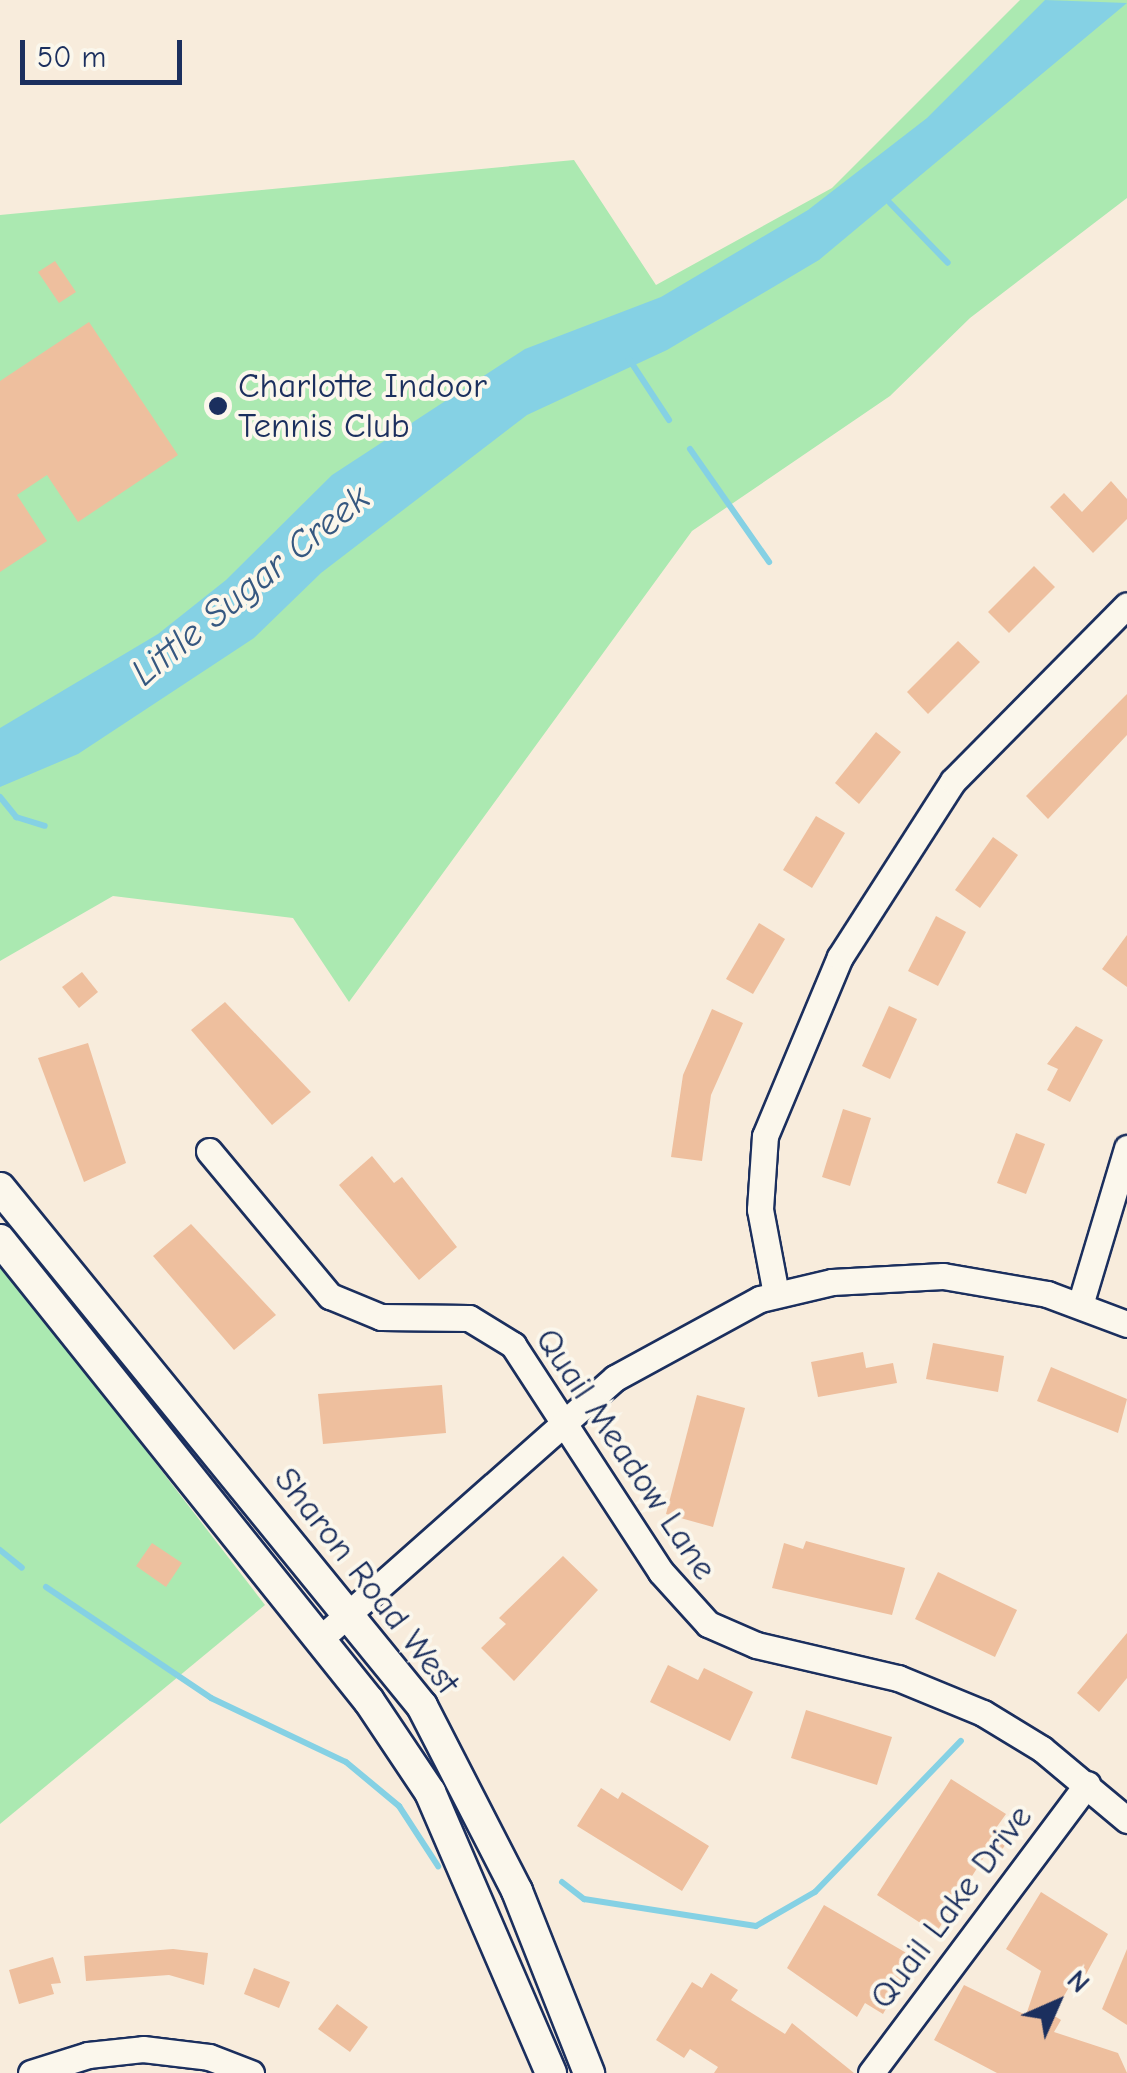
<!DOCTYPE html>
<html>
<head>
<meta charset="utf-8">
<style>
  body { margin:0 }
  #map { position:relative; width:1127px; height:2073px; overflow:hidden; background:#f8ecdc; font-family:"Comic Neue",sans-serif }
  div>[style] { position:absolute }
  .green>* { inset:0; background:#abe9b1 }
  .water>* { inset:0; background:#85d1e4 }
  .stream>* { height:6px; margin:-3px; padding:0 3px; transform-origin:3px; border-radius:3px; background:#85d1e4 }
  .building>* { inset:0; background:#eebf9e }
  .roads { filter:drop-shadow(2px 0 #1b2f5e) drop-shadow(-2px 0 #1b2f5e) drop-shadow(0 2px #1b2f5e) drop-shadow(0 -2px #1b2f5e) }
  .minor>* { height:25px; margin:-12.5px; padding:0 12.5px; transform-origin:12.5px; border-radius:12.5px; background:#fbf7ec }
  .major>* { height:30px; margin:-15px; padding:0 15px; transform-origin:15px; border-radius:15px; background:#fbf7ec }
  .dots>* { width:28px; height:28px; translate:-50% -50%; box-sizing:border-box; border:5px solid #fbf7ec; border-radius:50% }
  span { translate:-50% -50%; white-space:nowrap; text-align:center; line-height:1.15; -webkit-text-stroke:8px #fbf7ec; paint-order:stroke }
  .poi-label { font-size:35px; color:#1b2f5e }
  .left { translate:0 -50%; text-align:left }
  .street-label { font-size:35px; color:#1b2f5e }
  .water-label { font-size:38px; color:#365880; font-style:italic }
  .north { position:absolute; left:1007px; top:1953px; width:100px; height:100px; -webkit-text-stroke:8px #fbf7ec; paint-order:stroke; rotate:45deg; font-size:28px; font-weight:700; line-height:40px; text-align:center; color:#1b2f5e }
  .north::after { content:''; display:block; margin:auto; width:35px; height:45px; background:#1b2f5e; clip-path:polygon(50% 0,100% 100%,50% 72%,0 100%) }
  .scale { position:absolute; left:20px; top:40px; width:162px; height:45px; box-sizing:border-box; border:5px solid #1b2f5e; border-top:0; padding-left:12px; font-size:30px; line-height:35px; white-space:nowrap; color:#1b2f5e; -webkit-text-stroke:8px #fbf7ec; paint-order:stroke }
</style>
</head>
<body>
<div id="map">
  <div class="green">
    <div style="clip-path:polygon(1020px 0,1127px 0,1127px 198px,970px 318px,890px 396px,692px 531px,349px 1002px,293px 918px,113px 896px,0 961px,0 215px,574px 160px,656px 285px,832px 188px)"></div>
    <div style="clip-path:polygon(0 1261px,265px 1605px,0 1824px)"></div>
  </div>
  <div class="water">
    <div style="clip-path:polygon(1045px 0,1127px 3px,819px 260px,667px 350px,527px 415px,321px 573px,254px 638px,78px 754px,0 787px,0 728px,158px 634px,226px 580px,332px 475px,525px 349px,661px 297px,808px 210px,927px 118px)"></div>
  </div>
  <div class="stream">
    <div style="left:890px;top:203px;width:83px;rotate:46deg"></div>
    <div style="left:629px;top:359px;width:73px;rotate:56.7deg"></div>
    <div style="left:690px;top:449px;width:138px;rotate:55deg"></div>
    <div style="left:0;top:797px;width:26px;rotate:51deg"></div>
    <div style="left:16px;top:817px;width:30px;rotate:17deg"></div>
    <div style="left:0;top:1550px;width:28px;rotate:39deg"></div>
    <div style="left:46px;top:1587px;width:199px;rotate:33.9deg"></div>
    <div style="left:211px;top:1698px;width:149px;rotate:25.4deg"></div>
    <div style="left:346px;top:1762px;width:69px;rotate:39.7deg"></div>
    <div style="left:399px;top:1806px;width:72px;rotate:57deg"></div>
    <div style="left:562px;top:1882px;width:28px;rotate:38deg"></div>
    <div style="left:584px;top:1899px;width:174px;rotate:8.9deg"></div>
    <div style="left:756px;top:1926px;width:68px;rotate:-30deg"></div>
    <div style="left:815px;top:1892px;width:210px;rotate:-46deg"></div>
  </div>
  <div class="building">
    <div style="clip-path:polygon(55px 261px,76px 292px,59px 303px,38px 272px)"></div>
    <div style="clip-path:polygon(89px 322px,178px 455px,78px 522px,47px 475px,17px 495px,47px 541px,0 572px,0 381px)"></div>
    <div style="clip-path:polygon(1111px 481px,1127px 499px,1127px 519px,1093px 553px,1050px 507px,1064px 493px,1082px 512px)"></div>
    <div style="clip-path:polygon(1034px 566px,1055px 587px,1009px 633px,988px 612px)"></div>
    <div style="clip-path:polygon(958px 641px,980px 662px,928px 714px,907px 692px)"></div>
    <div style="clip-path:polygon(1127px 694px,1127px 735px,1048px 819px,1026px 796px)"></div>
    <div style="clip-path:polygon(876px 732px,901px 752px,859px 804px,835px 783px)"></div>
    <div style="clip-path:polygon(816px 816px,845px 833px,812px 888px,783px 870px)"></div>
    <div style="clip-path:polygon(993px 837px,1018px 855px,980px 908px,955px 890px)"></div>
    <div style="clip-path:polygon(936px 916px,966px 932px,938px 986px,908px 971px)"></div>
    <div style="clip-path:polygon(759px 923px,785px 939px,753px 994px,726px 979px)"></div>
    <div style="clip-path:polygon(1127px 935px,1127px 987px,1102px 969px)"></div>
    <div style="clip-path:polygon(82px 972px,98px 992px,79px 1008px,62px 987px)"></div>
    <div style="clip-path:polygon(225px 1002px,311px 1092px,272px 1125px,191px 1030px)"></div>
    <div style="clip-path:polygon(889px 1006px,917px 1019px,890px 1079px,862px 1066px)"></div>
    <div style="clip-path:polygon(712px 1009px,743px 1023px,711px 1095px,702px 1161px,671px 1157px,683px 1075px)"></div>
    <div style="clip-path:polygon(1076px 1026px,1103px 1040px,1070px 1102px,1047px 1090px,1058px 1069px,1047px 1064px)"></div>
    <div style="clip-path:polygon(88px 1043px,126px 1163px,84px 1182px,38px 1058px)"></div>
    <div style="clip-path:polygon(843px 1109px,871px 1118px,850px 1186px,822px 1177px)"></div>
    <div style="clip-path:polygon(1016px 1133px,1045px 1144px,1026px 1194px,997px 1183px)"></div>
    <div style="clip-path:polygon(372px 1156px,394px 1183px,402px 1177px,457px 1247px,419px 1280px,339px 1185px)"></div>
    <div style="clip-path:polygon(191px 1224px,276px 1315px,234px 1350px,153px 1256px)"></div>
    <div style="clip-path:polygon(933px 1343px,1004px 1356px,998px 1392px,926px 1379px)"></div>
    <div style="clip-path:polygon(863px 1352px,866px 1368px,893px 1363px,897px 1383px,818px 1397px,811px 1362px)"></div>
    <div style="clip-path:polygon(1051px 1367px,1127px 1399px,1118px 1433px,1037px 1401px)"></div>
    <div style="clip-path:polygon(442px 1385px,446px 1433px,323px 1444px,318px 1394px)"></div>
    <div style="clip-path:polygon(697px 1395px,745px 1408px,713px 1527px,666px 1514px)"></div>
    <div style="clip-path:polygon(806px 1541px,905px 1568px,892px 1615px,772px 1588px,784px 1543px,803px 1549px)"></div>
    <div style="clip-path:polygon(152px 1543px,182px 1563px,166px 1587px,136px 1566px)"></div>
    <div style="clip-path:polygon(563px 1556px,598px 1590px,514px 1681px,481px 1648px,506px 1624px,499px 1618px)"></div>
    <div style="clip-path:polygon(938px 1572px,1017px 1610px,995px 1657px,915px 1619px)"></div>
    <div style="clip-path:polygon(1127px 1633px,1127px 1678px,1099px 1712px,1077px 1693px)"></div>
    <div style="clip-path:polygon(668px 1665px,698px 1680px,704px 1668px,753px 1692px,730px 1741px,650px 1702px)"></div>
    <div style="clip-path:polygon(806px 1710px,892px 1737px,877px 1785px,791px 1758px)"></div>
    <div style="clip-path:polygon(951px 1779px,1006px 1814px,996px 1828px,1010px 1837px,995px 1861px,986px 1854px,936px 1933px,877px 1895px)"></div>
    <div style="clip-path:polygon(601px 1788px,618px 1799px,622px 1792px,709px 1846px,682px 1891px,577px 1826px)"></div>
    <div style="clip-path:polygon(1041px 1892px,1108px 1934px,1079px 1987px,1072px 1982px,1053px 2015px,1061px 2020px,1054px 2032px,1118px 2053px,1127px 2073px,997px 2073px,934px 2040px,964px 1985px,1026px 2015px,1041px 1971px,1006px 1949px)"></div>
    <div style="clip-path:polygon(824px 1905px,915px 1958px,883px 2014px,865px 2003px,857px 2017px,787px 1968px)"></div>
    <div style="clip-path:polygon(173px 1949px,208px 1953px,204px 1985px,169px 1975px,86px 1981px,84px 1956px)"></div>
    <div style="clip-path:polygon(1127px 1949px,1127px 2025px,1102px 2009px)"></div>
    <div style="clip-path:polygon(53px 1957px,61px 1983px,51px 1984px,54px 1994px,19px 2004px,9px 1970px)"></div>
    <div style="clip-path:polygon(254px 1968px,290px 1982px,279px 2008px,244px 1994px)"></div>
    <div style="clip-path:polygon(711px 1973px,738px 1990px,731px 2000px,785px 2034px,792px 2023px,854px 2073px,714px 2073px,718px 2067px,690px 2049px,684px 2058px,656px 2040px,692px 1982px,702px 1988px)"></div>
    <div style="clip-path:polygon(337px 2004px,368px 2027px,350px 2052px,318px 2029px)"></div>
  </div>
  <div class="roads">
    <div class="minor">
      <div style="left:209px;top:1151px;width:189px;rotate:50.2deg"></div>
      <div style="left:330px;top:1296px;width:55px;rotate:22.4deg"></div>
      <div style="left:381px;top:1317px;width:88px;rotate:0.7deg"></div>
      <div style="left:469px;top:1318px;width:52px;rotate:31.5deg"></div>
      <div style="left:513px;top:1345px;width:271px;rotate:56.9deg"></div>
      <div style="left:661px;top:1572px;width:70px;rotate:47.9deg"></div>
      <div style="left:708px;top:1624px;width:52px;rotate:23.6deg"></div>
      <div style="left:756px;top:1645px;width:146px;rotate:13.1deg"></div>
      <div style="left:898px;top:1678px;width:92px;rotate:22.4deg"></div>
      <div style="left:983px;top:1713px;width:69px;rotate:31.4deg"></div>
      <div style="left:1042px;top:1749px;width:111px;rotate:39.9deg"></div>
      <div style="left:776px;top:1294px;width:86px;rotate:-100.7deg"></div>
      <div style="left:760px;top:1209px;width:73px;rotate:-86.1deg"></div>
      <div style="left:765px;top:1136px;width:194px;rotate:-67.3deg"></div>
      <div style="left:840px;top:957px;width:209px;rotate:-57.3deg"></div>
      <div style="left:953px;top:781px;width:247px;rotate:-45.3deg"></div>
      <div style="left:1080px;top:1305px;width:164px;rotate:-73.3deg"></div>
      <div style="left:320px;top:1639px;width:394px;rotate:-41.5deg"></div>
      <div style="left:615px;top:1378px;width:165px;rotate:-28.6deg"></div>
      <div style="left:760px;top:1299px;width:74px;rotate:-13.3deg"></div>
      <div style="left:832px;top:1282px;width:111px;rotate:-3.1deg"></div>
      <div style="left:943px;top:1276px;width:106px;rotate:9.8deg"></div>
      <div style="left:1047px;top:1294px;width:85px;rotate:20.6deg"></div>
      <div style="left:31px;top:2073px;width:60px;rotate:-17.5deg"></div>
      <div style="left:88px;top:2055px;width:55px;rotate:-6.2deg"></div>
      <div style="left:143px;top:2049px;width:66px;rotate:6.9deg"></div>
      <div style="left:209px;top:2057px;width:45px;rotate:20.9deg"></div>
      <div style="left:871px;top:2073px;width:361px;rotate:-53.2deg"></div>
    </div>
    <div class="major">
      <div style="left:0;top:1188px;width:668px;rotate:50.83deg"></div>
      <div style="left:422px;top:1706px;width:208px;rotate:62.8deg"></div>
      <div style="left:517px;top:1891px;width:196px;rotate:68.4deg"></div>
      <div style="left:0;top:1240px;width:590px;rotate:51.33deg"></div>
      <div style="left:369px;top:1701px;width:110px;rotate:56.2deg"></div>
      <div style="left:430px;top:1792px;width:306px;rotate:66.7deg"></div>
    </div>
  </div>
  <div class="dots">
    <div style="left:218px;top:406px;background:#1b2f5e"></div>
  </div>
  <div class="poi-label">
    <span class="left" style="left:238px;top:406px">Charlotte Indoor<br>Tennis Club</span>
  </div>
  <div class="street-label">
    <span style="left:626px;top:1454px;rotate:56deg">Quail Meadow Lane</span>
    <span style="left:367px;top:1581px;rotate:52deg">Sharon Road West</span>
    <span style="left:951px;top:1907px;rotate:-53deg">Quail Lake Drive</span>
  </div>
  <div class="water-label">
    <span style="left:251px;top:586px;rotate:-39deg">Little Sugar Creek</span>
  </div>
  <div class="north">N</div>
  <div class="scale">50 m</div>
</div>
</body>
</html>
